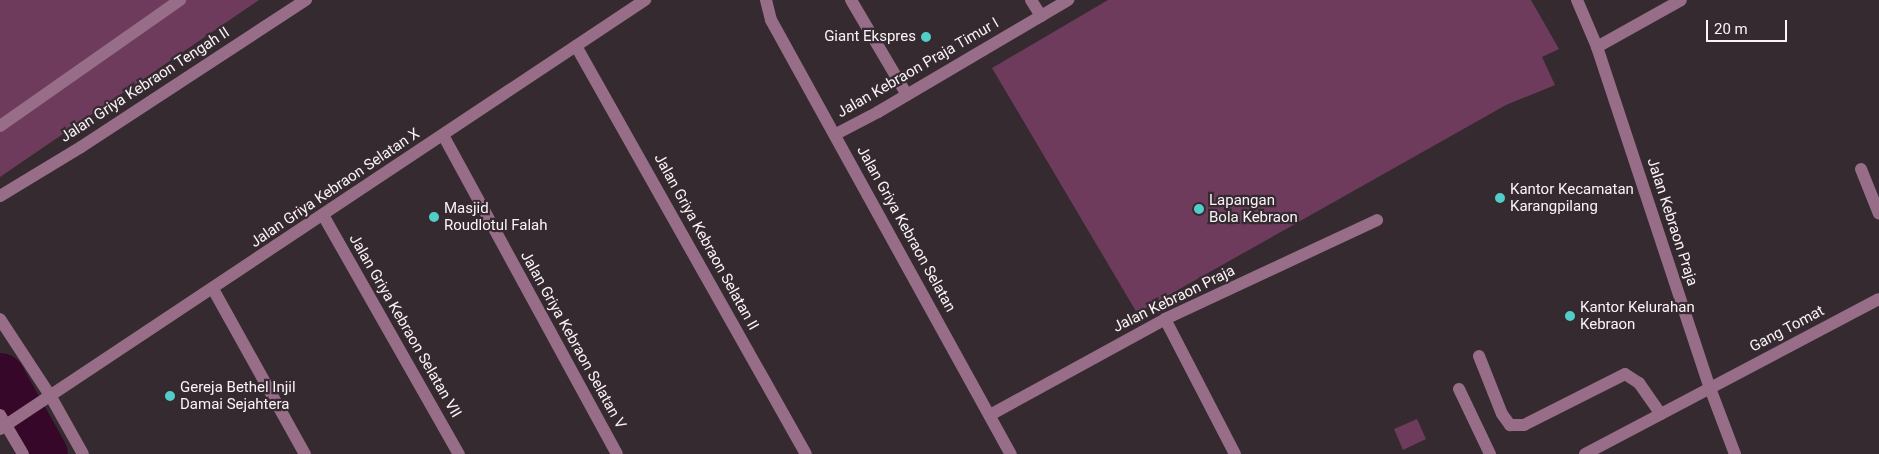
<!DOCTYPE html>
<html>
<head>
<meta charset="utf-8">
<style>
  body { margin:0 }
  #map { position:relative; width:1879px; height:454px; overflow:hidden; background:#352a30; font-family:Roboto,sans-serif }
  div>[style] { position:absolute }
  .green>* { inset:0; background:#6e3b5c }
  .river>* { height:49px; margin:-24.5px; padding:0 24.5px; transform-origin:24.5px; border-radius:24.5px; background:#370729 }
  .minor>* { height:12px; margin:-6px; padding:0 6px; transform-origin:6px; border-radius:6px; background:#986d88 }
  .dots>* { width:14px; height:14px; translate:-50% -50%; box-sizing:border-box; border:2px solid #352a30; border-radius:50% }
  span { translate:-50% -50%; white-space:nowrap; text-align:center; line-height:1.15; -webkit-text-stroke:4.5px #352a30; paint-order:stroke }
  .poi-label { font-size:15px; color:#faf3f7 }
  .right { translate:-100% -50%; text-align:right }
  .left { translate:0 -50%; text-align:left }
  .street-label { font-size:15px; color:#faf3f7 }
  .scale { position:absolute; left:1706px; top:20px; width:81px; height:22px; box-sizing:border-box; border:2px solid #faf3f7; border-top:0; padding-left:6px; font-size:15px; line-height:18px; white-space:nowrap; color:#faf3f7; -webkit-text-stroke:4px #352a30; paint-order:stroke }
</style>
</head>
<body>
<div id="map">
  <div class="green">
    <div style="clip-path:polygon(0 0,259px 0,0 177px)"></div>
    <div style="clip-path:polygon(1108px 0,1531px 0,1559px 49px,1542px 57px,1555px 85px,1506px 105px,1137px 313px,992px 68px)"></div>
    <div style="clip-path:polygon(1417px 419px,1426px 439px,1403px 450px,1394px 429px)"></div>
  </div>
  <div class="river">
    <div style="left:0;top:377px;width:88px;rotate:60.8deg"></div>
  </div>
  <div class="minor">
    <div style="left:766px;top:0;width:21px;rotate:76deg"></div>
    <div style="left:771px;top:20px;width:496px;rotate:61.1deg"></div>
    <div style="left:851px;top:0;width:110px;rotate:59.5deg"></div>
    <div style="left:1031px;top:0;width:19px;rotate:58deg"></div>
    <div style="left:1577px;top:0;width:51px;rotate:66.9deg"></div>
    <div style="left:1597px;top:47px;width:359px;rotate:71.7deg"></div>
    <div style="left:1710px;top:388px;width:71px;rotate:69.3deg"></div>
    <div style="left:576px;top:46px;width:468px;rotate:60.6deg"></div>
    <div style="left:1597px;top:47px;width:96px;rotate:-29.2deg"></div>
    <div style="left:0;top:126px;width:220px;rotate:-35deg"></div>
    <div style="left:836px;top:134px;width:47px;rotate:-27.6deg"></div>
    <div style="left:878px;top:112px;width:221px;rotate:-30.5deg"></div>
    <div style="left:443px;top:135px;width:363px;rotate:61.4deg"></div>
    <div style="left:1861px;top:169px;width:48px;rotate:68.2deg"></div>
    <div style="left:0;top:196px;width:95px;rotate:-31.2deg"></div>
    <div style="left:81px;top:147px;width:269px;rotate:-33.2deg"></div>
    <div style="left:323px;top:215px;width:275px;rotate:60.4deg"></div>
    <div style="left:213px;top:289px;width:189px;rotate:60.9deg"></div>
    <div style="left:0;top:319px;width:93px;rotate:56.8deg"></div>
    <div style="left:51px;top:397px;width:65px;rotate:60.7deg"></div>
    <div style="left:1165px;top:319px;width:152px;rotate:62.6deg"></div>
    <div style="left:1479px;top:356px;width:62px;rotate:68.4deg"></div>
    <div style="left:1502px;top:414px;width:14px;rotate:54deg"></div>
    <div style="left:1510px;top:425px;width:14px"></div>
    <div style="left:1524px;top:425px;width:113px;rotate:-26.8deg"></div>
    <div style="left:1625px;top:374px;width:17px;rotate:33deg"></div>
    <div style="left:1639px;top:383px;width:38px;rotate:55deg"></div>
    <div style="left:1459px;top:389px;width:72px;rotate:64.5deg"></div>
    <div style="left:0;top:415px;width:45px;rotate:59.5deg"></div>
    <div style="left:990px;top:415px;width:200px;rotate:-28.7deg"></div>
    <div style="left:1165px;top:319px;width:234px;rotate:-25deg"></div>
    <div style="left:0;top:429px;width:775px;rotate:-33.63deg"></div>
    <div style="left:1585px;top:454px;width:332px;rotate:-27.8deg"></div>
  </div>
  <div class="dots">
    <div style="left:926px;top:37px;background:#53cdc9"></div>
    <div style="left:1500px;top:198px;background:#53cdc9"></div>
    <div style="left:1199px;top:209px;background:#53cdc9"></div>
    <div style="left:434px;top:217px;background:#53cdc9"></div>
    <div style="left:1570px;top:316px;background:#53cdc9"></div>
    <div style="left:170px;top:396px;background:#53cdc9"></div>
  </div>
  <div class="poi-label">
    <span class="right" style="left:916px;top:37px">Giant Ekspres</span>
    <span class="left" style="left:1510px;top:198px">Kantor Kecamatan<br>Karangpilang</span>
    <span class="left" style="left:1209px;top:209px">Lapangan<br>Bola Kebraon</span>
    <span class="left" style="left:444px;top:217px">Masjid<br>Roudlotul Falah</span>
    <span class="left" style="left:1580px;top:316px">Kantor Kelurahan<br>Kebraon</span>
    <span class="left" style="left:180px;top:396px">Gereja Bethel Injil<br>Damai Sejahtera</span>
  </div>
  <div class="street-label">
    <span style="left:918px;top:68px;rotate:-30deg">Jalan Kebraon Praja Timur I</span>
    <span style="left:145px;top:85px;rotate:-33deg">Jalan Griya Kebraon Tengah II</span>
    <span style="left:335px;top:188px;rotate:-34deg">Jalan Griya Kebraon Selatan X</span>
    <span style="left:1672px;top:222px;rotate:72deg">Jalan Kebraon Praja</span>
    <span style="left:906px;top:229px;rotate:61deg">Jalan Griya Kebraon Selatan</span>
    <span style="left:706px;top:242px;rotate:61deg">Jalan Griya Kebraon Selatan II</span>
    <span style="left:1174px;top:299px;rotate:-26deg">Jalan Kebraon Praja</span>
    <span style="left:405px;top:326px;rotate:60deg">Jalan Griya Kebraon Selatan VII</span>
    <span style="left:1787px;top:329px;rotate:-28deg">Gang Tomat</span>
    <span style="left:573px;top:340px;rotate:61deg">Jalan Griya Kebraon Selatan V</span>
  </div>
  <div class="scale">20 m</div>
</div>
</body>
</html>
